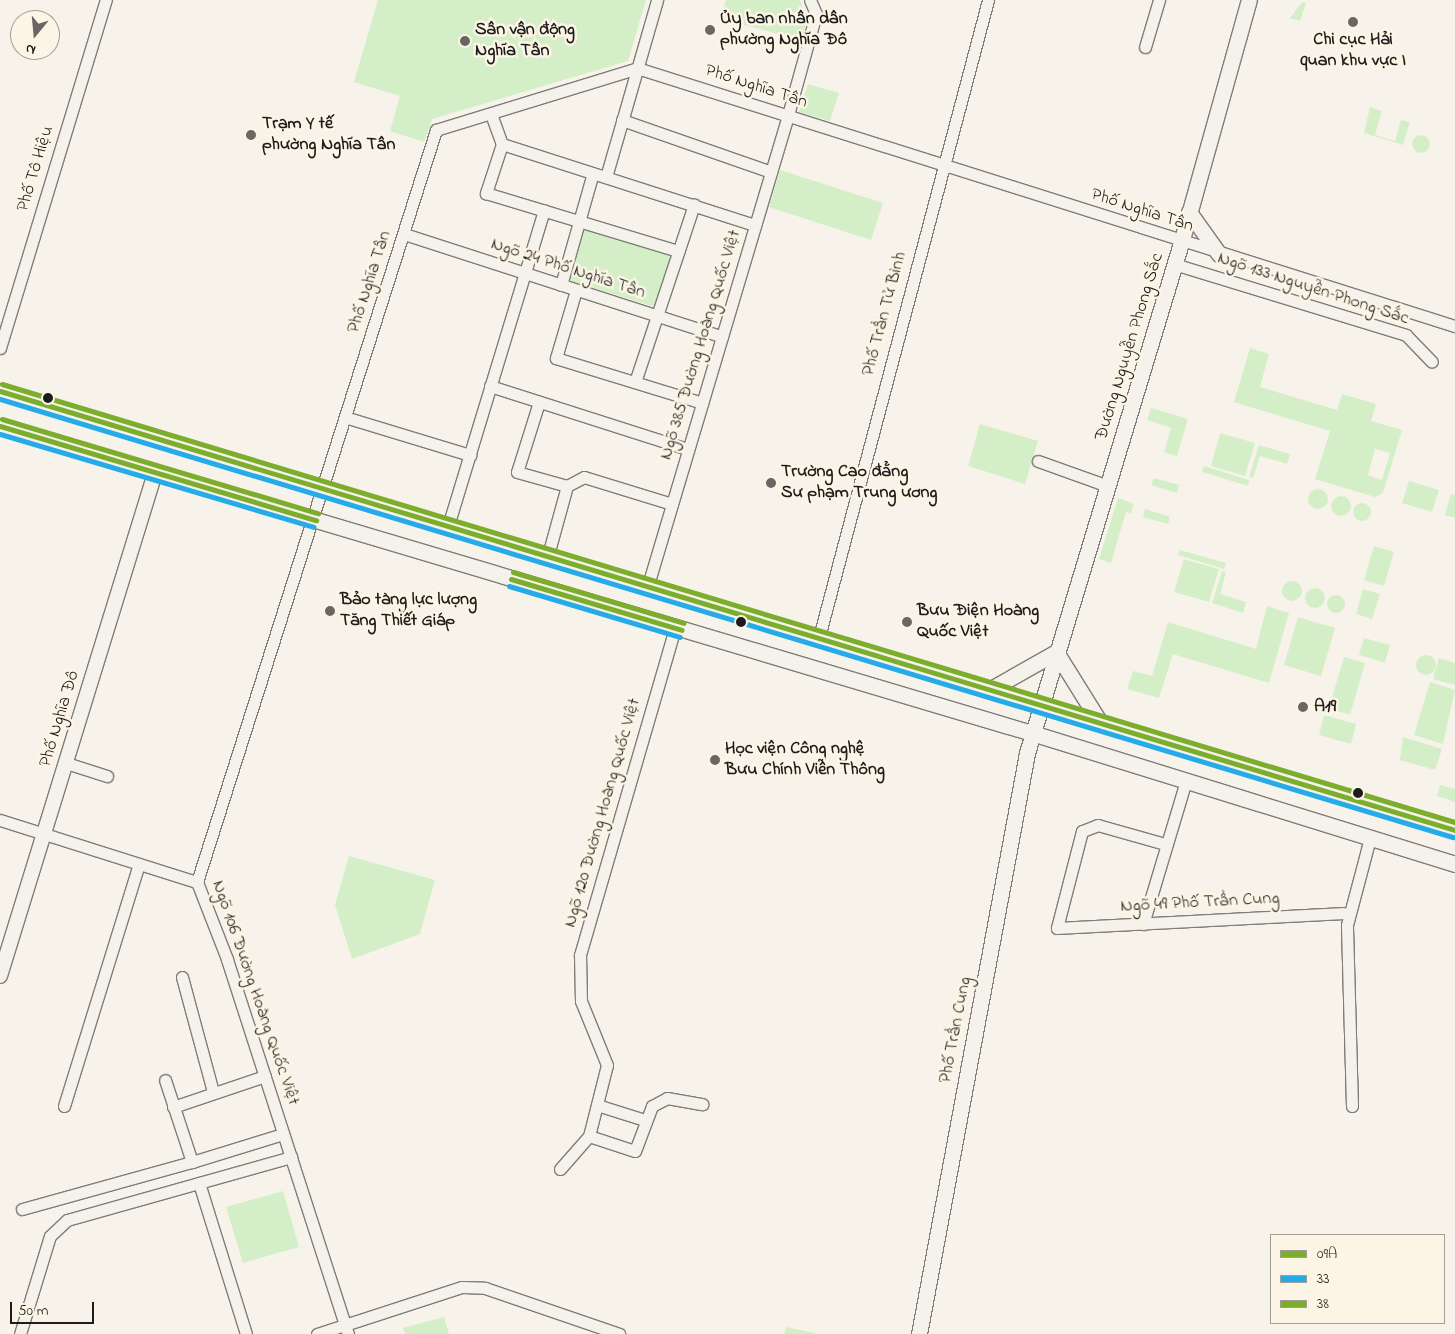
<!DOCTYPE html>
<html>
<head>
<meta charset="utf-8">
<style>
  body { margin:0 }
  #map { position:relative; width:1455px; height:1334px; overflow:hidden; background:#f7f3ea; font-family:"Indie Flower",sans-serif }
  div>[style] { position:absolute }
  .green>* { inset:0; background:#d4efc7 }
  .round { border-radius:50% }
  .roads { filter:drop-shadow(1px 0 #7f7d79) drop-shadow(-1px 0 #7f7d79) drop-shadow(0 1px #7f7d79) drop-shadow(0 -1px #7f7d79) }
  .minor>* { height:11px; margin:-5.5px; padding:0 5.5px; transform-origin:5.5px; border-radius:5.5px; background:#f5f2ec }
  .tertiary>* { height:14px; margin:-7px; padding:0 7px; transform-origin:7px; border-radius:7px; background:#f5f2ec }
  .secondary>* { height:15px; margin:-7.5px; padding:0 7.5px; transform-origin:7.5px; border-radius:7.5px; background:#f5f2ec }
  .bus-1>* { height:5px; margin:-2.5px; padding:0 2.5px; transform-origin:2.5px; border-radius:2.5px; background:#7cad2c }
  .bus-2>* { height:5px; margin:-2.5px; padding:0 2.5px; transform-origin:2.5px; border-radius:2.5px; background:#26aae8 }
  .bus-3>* { height:5px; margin:-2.5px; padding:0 2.5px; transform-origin:2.5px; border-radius:2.5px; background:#7cad2c }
  .dots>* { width:14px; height:14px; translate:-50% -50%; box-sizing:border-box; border:2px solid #fcf5e5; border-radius:50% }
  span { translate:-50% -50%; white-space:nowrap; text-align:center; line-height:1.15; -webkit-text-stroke:5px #fcf5e5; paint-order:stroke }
  .poi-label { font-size:18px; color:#1c1c1c; font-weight:700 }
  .left { translate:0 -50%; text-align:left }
  .street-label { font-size:18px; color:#1c1c1c }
  .legend { position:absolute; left:1270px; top:1234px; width:175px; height:90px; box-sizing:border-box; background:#fcf5e5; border:1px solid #a29e95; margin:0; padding:6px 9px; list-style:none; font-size:15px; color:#1c1c1c }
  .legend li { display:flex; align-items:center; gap:10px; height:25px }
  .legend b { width:25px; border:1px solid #a29e95 }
  .north { position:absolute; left:10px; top:10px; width:50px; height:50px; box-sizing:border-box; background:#fcf5e5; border:1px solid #a29e95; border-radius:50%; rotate:197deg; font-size:14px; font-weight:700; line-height:20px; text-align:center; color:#1c1c1c }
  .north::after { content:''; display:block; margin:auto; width:18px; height:22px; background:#696764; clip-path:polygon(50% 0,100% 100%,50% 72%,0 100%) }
  .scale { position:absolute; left:10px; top:1302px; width:84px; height:22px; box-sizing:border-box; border:2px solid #1c1c1c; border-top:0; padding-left:6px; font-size:15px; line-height:18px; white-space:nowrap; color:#1c1c1c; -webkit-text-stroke:4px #fcf5e5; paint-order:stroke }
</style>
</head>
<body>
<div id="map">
  <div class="green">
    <div style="clip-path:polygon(378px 0,646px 0,628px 61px,432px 119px,424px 142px,390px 131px,400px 96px,354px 82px)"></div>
    <div style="clip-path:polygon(726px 0,800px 0,807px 19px,801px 40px,721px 19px)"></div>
    <div style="clip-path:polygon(1302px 2px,1306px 3px,1300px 21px,1290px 18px)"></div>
    <div style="clip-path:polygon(808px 84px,839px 93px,830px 121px,799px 112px)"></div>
    <div style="clip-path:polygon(1370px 107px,1382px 111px,1375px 135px,1395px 141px,1401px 120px,1410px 122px,1403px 145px,1364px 133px)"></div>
    <div class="round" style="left:1412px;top:135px;width:18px;height:18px"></div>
    <div style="clip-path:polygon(780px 170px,883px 203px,871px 240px,769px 207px)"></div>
    <div style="clip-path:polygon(585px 228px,671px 255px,655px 307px,568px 280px)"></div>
    <div style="clip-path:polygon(evenodd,1250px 348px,1269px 354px,1260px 387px,1337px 410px,1342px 394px,1376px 404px,1371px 421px,1402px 430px,1383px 493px,1375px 497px,1315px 479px,1330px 431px,1234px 402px,1250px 348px,1375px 449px,1390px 453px,1382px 480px,1368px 475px,1375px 449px)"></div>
    <div style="clip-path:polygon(1151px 408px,1188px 419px,1177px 456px,1164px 452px,1171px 428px,1147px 420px)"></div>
    <div style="clip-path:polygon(980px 424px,1038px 441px,1025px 484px,968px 466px)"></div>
    <div style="clip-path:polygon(1220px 433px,1255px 443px,1245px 476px,1211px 466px)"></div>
    <div style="clip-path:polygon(1259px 445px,1290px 454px,1287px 464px,1260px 456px,1253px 478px,1249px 477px)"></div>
    <div style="clip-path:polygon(1204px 466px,1249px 480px,1248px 486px,1202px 472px)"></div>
    <div style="clip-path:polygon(1154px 478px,1179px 485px,1177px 493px,1151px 485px)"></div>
    <div style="clip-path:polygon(1409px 481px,1439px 490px,1432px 512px,1402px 503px)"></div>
    <div class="round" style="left:1308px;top:489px;width:20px;height:20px"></div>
    <div style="clip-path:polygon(1451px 494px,1455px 495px,1455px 518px,1445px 515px)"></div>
    <div class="round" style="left:1331px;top:496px;width:20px;height:20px"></div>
    <div style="clip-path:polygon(1118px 498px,1134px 504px,1131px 513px,1126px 512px,1111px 563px,1099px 559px)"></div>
    <div class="round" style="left:1353px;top:503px;width:18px;height:18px"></div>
    <div style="clip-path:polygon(1145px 509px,1170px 517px,1168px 524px,1143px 517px)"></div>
    <div style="clip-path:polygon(1374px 546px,1394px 552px,1384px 586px,1364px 580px)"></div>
    <div style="clip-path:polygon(1180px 550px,1226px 563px,1224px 569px,1178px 555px)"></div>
    <div style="clip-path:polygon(1184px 559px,1219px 569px,1209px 602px,1174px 592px)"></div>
    <div style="clip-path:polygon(1222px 571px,1226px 572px,1220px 594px,1246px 602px,1243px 613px,1212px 603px)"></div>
    <div class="round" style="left:1282px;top:581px;width:20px;height:20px"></div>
    <div class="round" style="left:1305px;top:588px;width:20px;height:20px"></div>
    <div style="clip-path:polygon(1363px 589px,1380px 594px,1372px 619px,1356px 614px)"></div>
    <div class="round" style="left:1327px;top:595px;width:18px;height:18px"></div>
    <div style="clip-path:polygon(1267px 606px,1289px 613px,1269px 683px,1173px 654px,1159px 698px,1127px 689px,1133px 671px,1152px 676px,1168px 622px,1256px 649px)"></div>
    <div style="clip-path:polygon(1298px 617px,1335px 628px,1321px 676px,1284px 665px)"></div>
    <div style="clip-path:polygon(1364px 638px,1390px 645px,1385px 663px,1359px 655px)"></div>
    <div class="round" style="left:1416px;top:655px;width:20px;height:20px"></div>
    <div style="clip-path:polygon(1344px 657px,1365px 663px,1350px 715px,1329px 708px)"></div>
    <div style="clip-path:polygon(1439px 658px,1455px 663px,1455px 685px,1433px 679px)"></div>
    <div style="clip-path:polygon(1430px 682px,1455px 690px,1443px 744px,1414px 735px)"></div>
    <div style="clip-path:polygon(1324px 715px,1356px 724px,1351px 744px,1319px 735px)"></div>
    <div style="clip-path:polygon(1403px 737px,1442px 749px,1435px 770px,1400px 760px)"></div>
    <div style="clip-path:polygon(1440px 785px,1455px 789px,1455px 802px,1437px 796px)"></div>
    <div style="clip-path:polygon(349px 856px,435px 880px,420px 934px,352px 959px,335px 905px)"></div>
    <div style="clip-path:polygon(283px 1191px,299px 1247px,243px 1263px,226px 1207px)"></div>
    <div style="clip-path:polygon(444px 1317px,449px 1334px,405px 1334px,403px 1328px)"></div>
    <div style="clip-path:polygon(786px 1327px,815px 1333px,815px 1334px,784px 1334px)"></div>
  </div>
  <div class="roads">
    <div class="minor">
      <div style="left:1145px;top:47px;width:49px;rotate:-73.4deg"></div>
      <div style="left:491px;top:114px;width:32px;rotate:70deg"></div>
      <div style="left:502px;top:144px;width:52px;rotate:108.1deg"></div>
      <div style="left:486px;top:193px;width:201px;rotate:16.8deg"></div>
      <div style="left:622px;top:120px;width:158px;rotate:19.2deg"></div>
      <div style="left:502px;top:144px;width:266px;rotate:17.8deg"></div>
      <div style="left:606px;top:177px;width:184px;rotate:-73.9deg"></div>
      <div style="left:404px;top:234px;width:334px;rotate:17.9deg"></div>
      <div style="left:1174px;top:264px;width:243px;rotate:17deg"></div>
      <div style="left:1406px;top:335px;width:37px;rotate:46deg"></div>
      <div style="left:561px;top:285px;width:116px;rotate:-74.1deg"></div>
      <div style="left:576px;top:290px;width:71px;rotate:106.4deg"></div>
      <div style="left:556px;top:358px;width:153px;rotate:17.1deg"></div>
      <div style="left:0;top:348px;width:364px;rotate:-73.1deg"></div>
      <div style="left:635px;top:382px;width:187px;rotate:-71.6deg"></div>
      <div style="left:490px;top:386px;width:208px;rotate:17.7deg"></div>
      <div style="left:539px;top:402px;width:73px;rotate:107.4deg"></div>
      <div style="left:517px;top:472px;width:52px;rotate:15.6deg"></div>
      <div style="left:567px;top:486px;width:19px;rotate:-28deg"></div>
      <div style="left:584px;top:477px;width:92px;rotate:17.1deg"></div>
      <div style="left:345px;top:417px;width:131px;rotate:16.9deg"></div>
      <div style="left:1038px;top:461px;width:74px;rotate:19.7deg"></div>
      <div style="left:448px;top:526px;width:330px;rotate:-73.1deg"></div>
      <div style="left:548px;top:555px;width:72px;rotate:-74.6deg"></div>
      <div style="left:648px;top:585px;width:490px;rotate:-73.4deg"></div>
      <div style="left:788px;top:115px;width:105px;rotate:-74.5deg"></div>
      <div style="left:816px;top:14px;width:15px;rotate:-113deg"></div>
      <div style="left:819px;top:637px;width:659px;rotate:-75.14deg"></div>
      <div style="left:66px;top:763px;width:43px;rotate:17.6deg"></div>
      <div style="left:0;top:820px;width:207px;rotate:17.5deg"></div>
      <div style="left:1165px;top:844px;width:70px;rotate:-164.2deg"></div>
      <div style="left:1098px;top:825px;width:17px;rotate:159deg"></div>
      <div style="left:1082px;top:831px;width:100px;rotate:104.5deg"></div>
      <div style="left:1057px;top:928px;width:287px;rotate:-3deg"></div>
      <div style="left:1143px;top:924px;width:149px;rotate:-73.3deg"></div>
      <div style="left:182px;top:977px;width:119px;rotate:74.9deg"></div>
      <div style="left:597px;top:1105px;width:50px;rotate:17.4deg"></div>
      <div style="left:64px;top:1106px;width:253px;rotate:-72.8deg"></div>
      <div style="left:1352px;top:1106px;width:181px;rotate:-91.6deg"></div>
      <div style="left:1347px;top:925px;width:90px;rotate:-75.2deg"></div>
      <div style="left:173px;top:1107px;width:97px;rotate:-18.6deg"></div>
      <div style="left:589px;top:1136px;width:48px;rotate:18.1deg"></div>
      <div style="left:635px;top:1151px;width:48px;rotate:-69.3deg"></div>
      <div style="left:652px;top:1106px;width:17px;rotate:-28deg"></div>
      <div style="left:667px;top:1098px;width:36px;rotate:10deg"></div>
      <div style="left:192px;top:1162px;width:95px;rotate:-17.1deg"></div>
      <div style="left:560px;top:1169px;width:44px;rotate:-48.7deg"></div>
      <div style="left:589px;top:1136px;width:73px;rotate:-75.8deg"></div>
      <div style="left:607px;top:1065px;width:69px;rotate:-112.1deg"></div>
      <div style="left:581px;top:1001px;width:46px;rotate:-91.2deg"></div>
      <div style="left:580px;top:955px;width:341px;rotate:-73.8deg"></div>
      <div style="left:199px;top:1183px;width:158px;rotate:72.7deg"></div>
      <div style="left:22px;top:1209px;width:176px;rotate:-15.5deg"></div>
      <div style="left:192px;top:1162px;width:86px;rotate:-108.2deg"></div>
      <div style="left:20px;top:1334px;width:102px;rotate:-73deg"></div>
      <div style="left:50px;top:1236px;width:23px;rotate:-43deg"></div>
      <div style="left:67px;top:1220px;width:233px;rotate:-15.7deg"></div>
      <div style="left:317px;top:1334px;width:152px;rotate:-18deg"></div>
      <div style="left:462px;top:1287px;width:23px;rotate:2deg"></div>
      <div style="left:485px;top:1288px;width:142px;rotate:18.9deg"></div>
      <div style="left:348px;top:1334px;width:394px;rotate:-107.9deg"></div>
      <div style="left:227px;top:959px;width:83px;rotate:-111.3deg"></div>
      <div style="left:197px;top:882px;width:789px;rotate:-72.37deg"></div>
      <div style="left:436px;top:130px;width:210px;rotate:-17.1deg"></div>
      <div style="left:637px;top:68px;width:858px;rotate:17.51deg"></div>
    </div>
    <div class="tertiary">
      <div style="left:0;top:976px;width:526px;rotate:-72.87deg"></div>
    </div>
    <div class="secondary">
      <div style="left:1189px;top:212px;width:52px;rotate:54.5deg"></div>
      <div style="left:0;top:391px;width:1520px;rotate:16.79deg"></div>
      <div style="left:0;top:426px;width:1077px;rotate:16.57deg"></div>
      <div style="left:1032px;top:733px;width:443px;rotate:17.2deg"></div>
      <div style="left:1056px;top:652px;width:81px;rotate:58.1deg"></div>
      <div style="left:991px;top:689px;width:75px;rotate:-29.6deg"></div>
      <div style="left:919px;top:1334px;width:591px;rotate:-79.47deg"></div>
      <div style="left:1027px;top:753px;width:533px;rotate:-73.2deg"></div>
      <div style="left:1181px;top:243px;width:252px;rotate:-74.4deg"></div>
    </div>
  </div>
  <div class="bus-1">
    <div style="left:0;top:391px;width:1520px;rotate:16.79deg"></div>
    <div style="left:0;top:426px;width:330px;rotate:16.6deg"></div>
    <div style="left:511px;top:579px;width:178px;rotate:16.6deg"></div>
  </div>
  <div class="bus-2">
    <div style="left:0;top:399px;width:1518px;rotate:16.78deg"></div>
    <div style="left:0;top:434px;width:327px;rotate:16.5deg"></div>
    <div style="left:509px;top:586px;width:178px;rotate:16.6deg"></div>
  </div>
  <div class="bus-3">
    <div style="left:2px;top:384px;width:1518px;rotate:16.78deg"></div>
    <div style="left:2px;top:419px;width:330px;rotate:16.6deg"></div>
    <div style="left:513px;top:572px;width:178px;rotate:16.6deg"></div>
  </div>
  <div class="dots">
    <div style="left:1353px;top:22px;background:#696764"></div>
    <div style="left:710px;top:30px;background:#696764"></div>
    <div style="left:465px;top:41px;background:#696764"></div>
    <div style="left:251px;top:135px;background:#696764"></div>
    <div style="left:48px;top:398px;background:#1c1c1c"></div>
    <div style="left:771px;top:483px;background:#696764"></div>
    <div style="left:330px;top:611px;background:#696764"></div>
    <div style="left:741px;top:622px;background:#1c1c1c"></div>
    <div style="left:907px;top:622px;background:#696764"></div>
    <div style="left:1303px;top:707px;background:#696764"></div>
    <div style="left:715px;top:760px;background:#696764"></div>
    <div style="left:1358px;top:793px;background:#1c1c1c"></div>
  </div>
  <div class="poi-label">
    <span class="left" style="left:720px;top:30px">Ủy ban nhân dân<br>phường Nghĩa Đô</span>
    <span class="left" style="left:475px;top:41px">Sân vận động<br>Nghĩa Tân</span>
    <span style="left:1353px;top:51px">Chi cục Hải<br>quan khu vực I</span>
    <span class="left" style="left:262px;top:135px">Trạm Y tế<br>phường Nghĩa Tân</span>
    <span class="left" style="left:781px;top:483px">Trường Cao đẳng<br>Sư phạm Trung ương</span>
    <span class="left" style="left:340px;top:611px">Bảo tàng lực lượng<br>Tăng Thiết Giáp</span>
    <span class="left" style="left:917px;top:622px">Bưu Điện Hoàng<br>Quốc Việt</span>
    <span class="left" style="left:1314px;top:707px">A19</span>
    <span class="left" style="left:725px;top:760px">Học viện Công nghệ<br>Bưu Chính Viễn Thông</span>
  </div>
  <div class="street-label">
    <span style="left:756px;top:87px;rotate:18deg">Phố Nghĩa Tân</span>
    <span style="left:36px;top:169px;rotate:-73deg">Phố Tô Hiệu</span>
    <span style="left:1142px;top:211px;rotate:18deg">Phố Nghĩa Tân</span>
    <span style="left:568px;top:269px;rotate:18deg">Ngõ 24 Phố Nghĩa Tân</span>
    <span style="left:370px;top:282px;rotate:-72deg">Phố Nghĩa Tân</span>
    <span style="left:1313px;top:289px;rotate:18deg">Ngõ 133 Nguyễn Phong Sắc</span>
    <span style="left:885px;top:314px;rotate:-75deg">Phố Trần Tử Bình</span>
    <span style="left:701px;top:345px;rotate:-73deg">Ngõ 385 Đường Hoàng Quốc Việt</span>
    <span style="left:1130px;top:347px;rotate:-73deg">Đường Nguyễn Phong Sắc</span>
    <span style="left:60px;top:719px;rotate:-73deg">Phố Nghĩa Đô</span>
    <span style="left:603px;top:813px;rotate:-74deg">Ngõ 120 Đường Hoàng Quốc Việt</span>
    <span style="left:1200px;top:903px;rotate:-3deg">Ngõ 49 Phố Trần Cung</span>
    <span style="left:255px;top:993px;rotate:71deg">Ngõ 106 Đường Hoàng Quốc Việt</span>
    <span style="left:956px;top:1030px;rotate:-79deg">Phố Trần Cung</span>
  </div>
  <ul class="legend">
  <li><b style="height:6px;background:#7cad2c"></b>09A</li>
  <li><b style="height:6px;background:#26aae8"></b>33</li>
  <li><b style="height:6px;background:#7cad2c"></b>38</li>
  </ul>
  <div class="north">N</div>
  <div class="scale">50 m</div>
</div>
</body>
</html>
